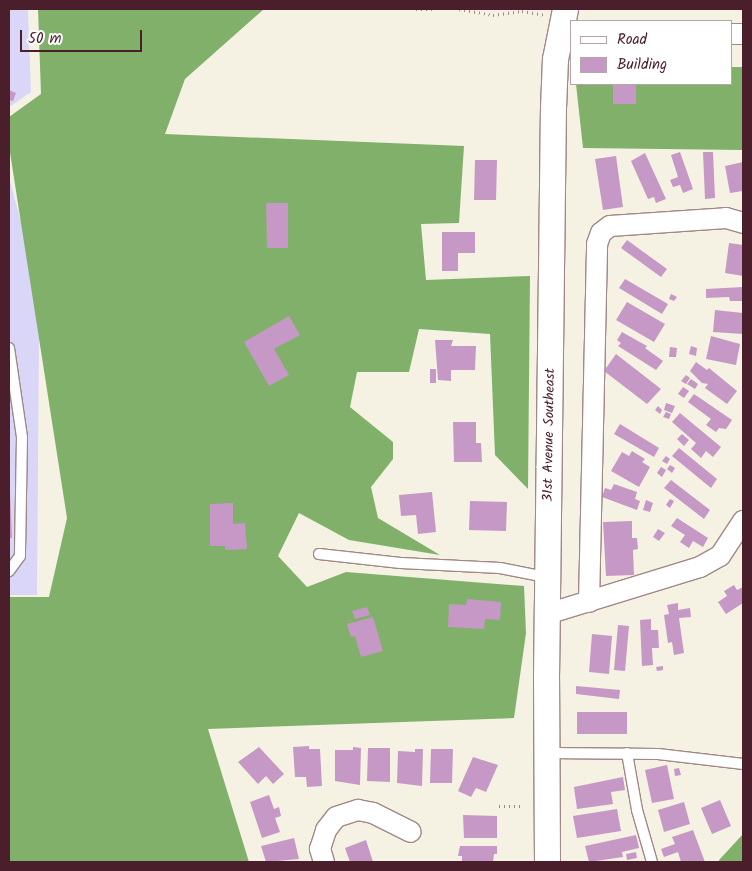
<!DOCTYPE html>
<html>
<head>
<meta charset="utf-8">
<style>
  body { margin:0 }
  #map { position:relative; width:752px; height:871px; overflow:hidden; background:#f5f2e3; font-family:Kalam,sans-serif }
  div>[style] { position:absolute }
  .built>* { inset:0; background:#dad6f7 }
  .forest>* { inset:0; background:#81b06a }
  .building>* { inset:0; background:#c698c5 }
  .path>* { height:3px; margin-top:-1.5px; transform-origin:0; background:repeating-linear-gradient(90deg,#a08887 0 1px,transparent 0 5px) }
  .roads { filter:drop-shadow(1px 0 #a08887) drop-shadow(-1px 0 #a08887) drop-shadow(0 1px #a08887) drop-shadow(0 -1px #a08887) }
  .service>* { height:10px; margin:-5px; padding:0 5px; transform-origin:5px; border-radius:5px; background:#fff }
  .minor>* { height:20px; margin:-10px; padding:0 10px; transform-origin:10px; border-radius:10px; background:#fff }
  .tertiary>* { height:25px; margin:-12.5px; padding:0 12.5px; transform-origin:12.5px; border-radius:12.5px; background:#fff }
  span { translate:-50% -50%; white-space:nowrap; text-align:center; line-height:1.15; -webkit-text-stroke:5px #fff; paint-order:stroke }
  .street-label { font-size:14px; color:#4a1f2b }
  .frame { position:absolute; inset:0; border:10px solid #4a1f2b; pointer-events:none }
  .legend { position:absolute; left:570px; top:20px; width:162px; height:65px; box-sizing:border-box; background:#fff; border:1px solid #b7a5aa; margin:0; padding:6px 9px; list-style:none; font-size:15px; color:#4a1f2b }
  .legend li { display:flex; align-items:center; gap:10px; height:25px }
  .legend b { width:25px; border:1px solid #b7a5aa }
  .scale { position:absolute; left:20px; top:30px; width:122px; height:22px; box-sizing:border-box; border:2px solid #4a1f2b; border-top:0; padding-left:6px; font-size:15px; line-height:18px; white-space:nowrap; color:#4a1f2b; -webkit-text-stroke:4px #fff; paint-order:stroke }
</style>
</head>
<body>
<div id="map">
  <div class="built">
    <div style="clip-path:polygon(9px 9px,28px 9px,31px 92px,9px 107px)"></div>
    <div style="clip-path:polygon(9px 177px,31px 260px,39px 338px,37px 595px,9px 595px)"></div>
  </div>
  <div class="forest">
    <div style="clip-path:polygon(38px 9px,264px 9px,185px 79px,165px 134px,464px 146px,459px 223px,421px 224px,426px 280px,530px 276px,528px 489px,495px 455px,490px 334px,419px 329px,409px 372px,357px 372px,350px 407px,393px 442px,393px 459px,371px 487px,378px 518px,440px 555px,349px 540px,299px 513px,278px 556px,307px 587px,346px 572px,524px 586px,526px 633px,514px 718px,208px 729px,249px 862px,9px 862px,9px 597px,49px 597px,67px 518px,9px 146px,9px 117px,41px 94px)"></div>
    <div style="clip-path:polygon(731px 67px,743px 67px,743px 150px,583px 148px,576px 84px,731px 84px)"></div>
    <div style="clip-path:polygon(743px 834px,743px 862px,718px 862px,720px 859px)"></div>
  </div>
  <div class="building">
    <div style="clip-path:polygon(613px 84px,636px 84px,636px 104px,613px 104px)"></div>
    <div style="clip-path:polygon(9px 90px,16px 93px,13px 101px,9px 100px)"></div>
    <div style="clip-path:polygon(680px 152px,693px 189px,683px 193px,680px 185px,673px 187px,670px 180px,678px 177px,671px 155px)"></div>
    <div style="clip-path:polygon(703px 152px,713px 152px,715px 198px,705px 199px)"></div>
    <div style="clip-path:polygon(645px 153px,666px 199px,656px 203px,654px 197px,648px 199px,631px 161px)"></div>
    <div style="clip-path:polygon(616px 156px,623px 207px,603px 210px,595px 159px)"></div>
    <div style="clip-path:polygon(475px 160px,497px 160px,496px 200px,474px 200px)"></div>
    <div style="clip-path:polygon(743px 162px,743px 191px,730px 193px,725px 166px)"></div>
    <div style="clip-path:polygon(266px 203px,288px 203px,288px 248px,267px 248px)"></div>
    <div style="clip-path:polygon(442px 232px,475px 232px,475px 253px,458px 253px,458px 271px,442px 271px)"></div>
    <div style="clip-path:polygon(627px 240px,667px 269px,661px 277px,621px 248px)"></div>
    <div style="clip-path:polygon(729px 243px,743px 245px,743px 276px,725px 273px)"></div>
    <div style="clip-path:polygon(625px 279px,668px 304px,662px 314px,619px 288px)"></div>
    <div style="clip-path:polygon(743px 287px,743px 301px,730px 301px,729px 297px,706px 298px,706px 289px)"></div>
    <div style="clip-path:polygon(671px 294px,677px 297px,674px 301px,669px 299px)"></div>
    <div style="clip-path:polygon(627px 302px,665px 324px,654px 342px,616px 320px)"></div>
    <div style="clip-path:polygon(715px 310px,743px 313px,743px 334px,713px 332px)"></div>
    <div style="clip-path:polygon(289px 316px,300px 335px,274px 349px,289px 375px,269px 386px,244px 342px)"></div>
    <div style="clip-path:polygon(622px 332px,647px 346px,645px 348px,663px 361px,656px 370px,618px 346px,621px 343px,617px 340px)"></div>
    <div style="clip-path:polygon(711px 336px,740px 344px,736px 365px,706px 359px)"></div>
    <div style="clip-path:polygon(435px 340px,453px 340px,451px 346px,476px 346px,475px 370px,451px 370px,451px 381px,438px 380px)"></div>
    <div style="clip-path:polygon(691px 346px,697px 348px,696px 356px,689px 354px)"></div>
    <div style="clip-path:polygon(670px 347px,677px 348px,676px 357px,669px 357px)"></div>
    <div style="clip-path:polygon(616px 354px,661px 389px,647px 404px,604px 371px)"></div>
    <div style="clip-path:polygon(696px 362px,707px 370px,709px 368px,737px 391px,727px 404px,705px 388px,708px 384px,702px 383px,690px 371px)"></div>
    <div style="clip-path:polygon(430px 369px,436px 369px,436px 383px,430px 383px)"></div>
    <div style="clip-path:polygon(686px 375px,690px 378px,686px 384px,681px 381px)"></div>
    <div style="clip-path:polygon(691px 379px,698px 384px,695px 389px,687px 384px)"></div>
    <div style="clip-path:polygon(683px 387px,689px 391px,684px 398px,678px 394px)"></div>
    <div style="clip-path:polygon(694px 394px,732px 420px,726px 429px,719px 428px,716px 432px,706px 425px,711px 419px,688px 402px)"></div>
    <div style="clip-path:polygon(666px 403px,675px 406px,672px 413px,664px 410px)"></div>
    <div style="clip-path:polygon(658px 406px,662px 410px,660px 414px,655px 410px)"></div>
    <div style="clip-path:polygon(666px 412px,671px 414px,669px 419px,663px 417px)"></div>
    <div style="clip-path:polygon(680px 413px,721px 447px,713px 457px,706px 451px,701px 458px,691px 449px,696px 443px,672px 422px)"></div>
    <div style="clip-path:polygon(453px 422px,476px 422px,476px 443px,481px 443px,482px 462px,454px 462px)"></div>
    <div style="clip-path:polygon(620px 424px,659px 448px,654px 457px,614px 434px)"></div>
    <div style="clip-path:polygon(682px 434px,689px 440px,684px 446px,677px 439px)"></div>
    <div style="clip-path:polygon(679px 448px,717px 479px,711px 488px,672px 456px)"></div>
    <div style="clip-path:polygon(632px 451px,645px 459px,642px 462px,650px 467px,639px 487px,611px 471px,622px 452px,629px 456px)"></div>
    <div style="clip-path:polygon(666px 456px,670px 459px,667px 464px,662px 461px)"></div>
    <div style="clip-path:polygon(670px 465px,675px 468px,672px 473px,667px 469px)"></div>
    <div style="clip-path:polygon(9px 467px,12px 538px,9px 538px)"></div>
    <div style="clip-path:polygon(661px 467px,666px 470px,662px 477px,657px 473px)"></div>
    <div style="clip-path:polygon(671px 480px,710px 510px,704px 519px,664px 488px)"></div>
    <div style="clip-path:polygon(614px 484px,637px 492px,635px 499px,640px 501px,637px 510px,602px 497px,605px 488px,611px 490px)"></div>
    <div style="clip-path:polygon(432px 492px,436px 532px,418px 534px,416px 515px,401px 516px,399px 495px)"></div>
    <div style="clip-path:polygon(670px 499px,674px 501px,670px 508px,666px 505px)"></div>
    <div style="clip-path:polygon(646px 500px,653px 503px,650px 512px,643px 510px)"></div>
    <div style="clip-path:polygon(470px 501px,507px 502px,506px 531px,469px 530px)"></div>
    <div style="clip-path:polygon(233px 503px,233px 524px,245px 523px,247px 549px,225px 550px,225px 546px,210px 546px,210px 504px)"></div>
    <div style="clip-path:polygon(677px 518px,708px 538px,703px 547px,693px 541px,689px 548px,680px 542px,685px 535px,671px 526px)"></div>
    <div style="clip-path:polygon(632px 521px,632px 538px,637px 538px,638px 549px,633px 550px,634px 575px,606px 576px,603px 522px)"></div>
    <div style="clip-path:polygon(658px 529px,665px 533px,659px 541px,653px 537px)"></div>
    <div style="clip-path:polygon(734px 585px,737px 590px,743px 587px,743px 603px,726px 614px,718px 602px,727px 596px,724px 591px)"></div>
    <div style="clip-path:polygon(467px 599px,501px 602px,500px 620px,485px 619px,484px 629px,448px 627px,449px 604px,466px 605px)"></div>
    <div style="clip-path:polygon(678px 603px,678px 610px,690px 608px,691px 617px,679px 618px,684px 653px,674px 655px,672px 642px,668px 643px,664px 615px,669px 614px,667px 605px)"></div>
    <div style="clip-path:polygon(367px 607px,370px 615px,355px 619px,352px 611px)"></div>
    <div style="clip-path:polygon(373px 617px,383px 651px,361px 657px,355px 636px,351px 637px,347px 624px)"></div>
    <div style="clip-path:polygon(651px 619px,651px 630px,658px 630px,659px 648px,652px 648px,653px 665px,642px 666px,640px 620px)"></div>
    <div style="clip-path:polygon(618px 625px,629px 626px,625px 671px,614px 670px)"></div>
    <div style="clip-path:polygon(592px 634px,612px 636px,609px 674px,589px 672px)"></div>
    <div style="clip-path:polygon(663px 666px,663px 670px,657px 671px,656px 667px)"></div>
    <div style="clip-path:polygon(576px 686px,620px 690px,619px 699px,576px 694px)"></div>
    <div style="clip-path:polygon(577px 712px,627px 712px,627px 734px,577px 734px)"></div>
    <div style="clip-path:polygon(309px 746px,309px 749px,320px 749px,322px 786px,307px 787px,306px 777px,295px 777px,293px 747px)"></div>
    <div style="clip-path:polygon(259px 747px,284px 774px,273px 784px,266px 776px,258px 784px,238px 762px)"></div>
    <div style="clip-path:polygon(353px 747px,361px 748px,360px 785px,335px 781px,335px 750px,353px 750px)"></div>
    <div style="clip-path:polygon(368px 748px,390px 748px,390px 782px,367px 781px)"></div>
    <div style="clip-path:polygon(415px 749px,423px 749px,422px 786px,397px 783px,398px 751px,415px 752px)"></div>
    <div style="clip-path:polygon(431px 749px,453px 749px,452px 783px,430px 783px)"></div>
    <div style="clip-path:polygon(473px 757px,498px 765px,486px 792px,476px 788px,471px 797px,458px 791px)"></div>
    <div style="clip-path:polygon(667px 765px,674px 799px,652px 803px,645px 770px)"></div>
    <div style="clip-path:polygon(679px 768px,681px 775px,675px 776px,674px 769px)"></div>
    <div style="clip-path:polygon(623px 777px,625px 790px,611px 792px,613px 804px,577px 809px,574px 787px)"></div>
    <div style="clip-path:polygon(269px 795px,274px 809px,279px 807px,281px 816px,275px 818px,280px 832px,262px 838px,250px 802px)"></div>
    <div style="clip-path:polygon(720px 800px,731px 826px,712px 834px,701px 808px)"></div>
    <div style="clip-path:polygon(684px 802px,690px 824px,664px 832px,658px 810px)"></div>
    <div style="clip-path:polygon(617px 809px,621px 831px,577px 838px,573px 816px)"></div>
    <div style="clip-path:polygon(463px 815px,497px 816px,497px 838px,464px 838px)"></div>
    <div style="clip-path:polygon(693px 830px,705px 862px,681px 862px,678px 852px,664px 857px,661px 849px,675px 844px,672px 837px)"></div>
    <div style="clip-path:polygon(636px 835px,639px 848px,622px 852px,623px 857px,589px 862px,585px 846px)"></div>
    <div style="clip-path:polygon(294px 838px,299px 859px,266px 862px,261px 846px)"></div>
    <div style="clip-path:polygon(366px 840px,373px 862px,350px 862px,345px 848px)"></div>
    <div style="clip-path:polygon(460px 846px,497px 846px,497px 854px,494px 854px,493px 862px,462px 862px,462px 856px,458px 856px)"></div>
    <div style="clip-path:polygon(636px 852px,637px 858px,627px 860px,626px 854px)"></div>
  </div>
  <div class="path">
    <div style="left:255px;top:9px;width:7px"></div>
    <div style="left:416px;top:9px;width:17px"></div>
    <div style="left:459px;top:9px;width:35px;rotate:10deg"></div>
    <div style="left:493px;top:15px;width:29px;rotate:-8deg"></div>
    <div style="left:522px;top:11px;width:22px;rotate:10deg"></div>
    <div style="left:499px;top:806px;width:21px"></div>
  </div>
  <div class="roads">
    <div class="service">
      <div style="left:9px;top:348px;width:90px;rotate:81.7deg"></div>
      <div style="left:22px;top:437px;width:119px;rotate:91deg"></div>
      <div style="left:20px;top:556px;width:19px;rotate:126deg"></div>
      <div style="left:319px;top:554px;width:82px;rotate:6.3deg"></div>
      <div style="left:401px;top:563px;width:99px;rotate:2.9deg"></div>
      <div style="left:500px;top:568px;width:47px;rotate:11.1deg"></div>
      <div style="left:547px;top:753px;width:111px;rotate:0.5deg"></div>
      <div style="left:658px;top:754px;width:86px;rotate:6.7deg"></div>
      <div style="left:627px;top:753px;width:58px;rotate:80deg"></div>
      <div style="left:637px;top:810px;width:54px;rotate:73.9deg"></div>
    </div>
    <div class="minor">
      <div style="left:731px;top:34px;width:12px"></div>
      <div style="left:589px;top:602px;width:358px;rotate:-88.7deg"></div>
      <div style="left:597px;top:244px;width:12px;rotate:-70deg"></div>
      <div style="left:601px;top:233px;width:11px;rotate:-38deg"></div>
      <div style="left:610px;top:226px;width:116px;rotate:-3.9deg"></div>
      <div style="left:726px;top:218px;width:18px;rotate:16deg"></div>
      <div style="left:547px;top:614px;width:160px;rotate:-17.1deg"></div>
      <div style="left:700px;top:567px;width:23px;rotate:-29deg"></div>
      <div style="left:720px;top:556px;width:42px;rotate:-56.7deg"></div>
      <div style="left:324px;top:862px;width:14px;rotate:-107deg"></div>
      <div style="left:320px;top:849px;width:20px;rotate:-72deg"></div>
      <div style="left:326px;top:830px;width:16px;rotate:-52deg"></div>
      <div style="left:336px;top:817px;width:23px;rotate:-18deg"></div>
      <div style="left:358px;top:810px;width:15px;rotate:11deg"></div>
      <div style="left:373px;top:813px;width:42px;rotate:26.6deg"></div>
    </div>
    <div class="tertiary">
      <div style="left:547px;top:862px;width:184px;rotate:-90.3deg"></div>
      <div style="left:546px;top:678px;width:570px;rotate:-89.3deg"></div>
      <div style="left:553px;top:108px;width:49px;rotate:-87.7deg"></div>
      <div style="left:555px;top:59px;width:51px;rotate:-78.7deg"></div>
    </div>
  </div>
  <div class="street-label">
    <span style="left:549px;top:435px;rotate:-89deg">31st Avenue Southeast</span>
  </div>
  <div class="frame"></div>
  <ul class="legend">
  <li><b style="height:6px;background:#fff"></b>Road</li>
  <li><b style="height:14px;background:#c698c5"></b>Building</li>
  </ul>
  <div class="scale">50 m</div>
</div>
</body>
</html>
